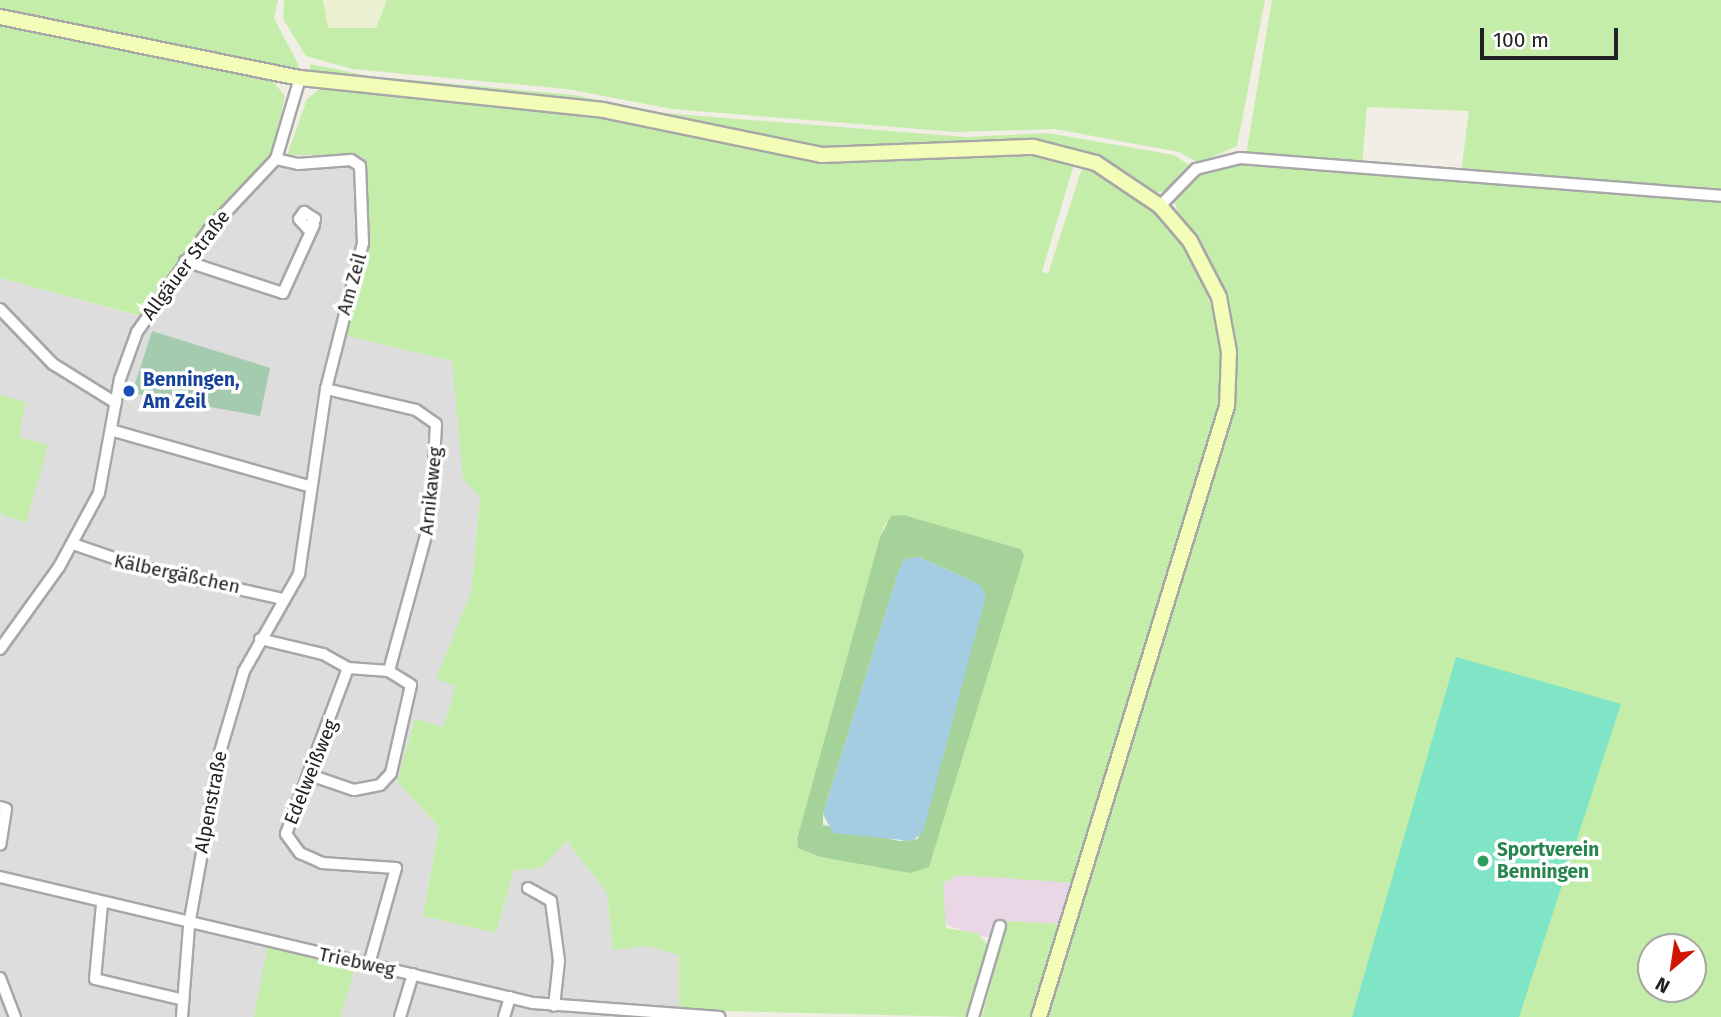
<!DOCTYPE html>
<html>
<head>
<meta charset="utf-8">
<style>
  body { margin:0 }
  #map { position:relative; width:1721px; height:1017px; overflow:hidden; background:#f1eee6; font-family:"Fira Sans",sans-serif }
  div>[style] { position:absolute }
  .residential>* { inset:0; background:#dedddd }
  .industrial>* { inset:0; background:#ead7e5 }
  .farmland>* { inset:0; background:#ebf0d0 }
  .grass>* { inset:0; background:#c4eda9 }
  .forest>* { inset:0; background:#a4d298 }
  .cemetery>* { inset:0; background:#a5cbaf }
  .pitch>* { inset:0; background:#80e4c7 }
  .water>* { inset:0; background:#a4cde1 }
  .roads { filter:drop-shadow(2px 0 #a7a7a7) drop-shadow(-2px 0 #a7a7a7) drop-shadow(0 2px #a7a7a7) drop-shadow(0 -2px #a7a7a7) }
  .street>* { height:10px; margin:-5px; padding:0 5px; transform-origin:5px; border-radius:5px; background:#fff }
  .secondary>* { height:14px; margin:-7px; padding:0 7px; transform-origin:7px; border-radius:7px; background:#f3fdb8 }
  .dots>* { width:19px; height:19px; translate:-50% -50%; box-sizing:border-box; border:4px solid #fff; border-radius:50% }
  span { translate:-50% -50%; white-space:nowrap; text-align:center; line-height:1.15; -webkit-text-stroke:7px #fff; paint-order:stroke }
  .street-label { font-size:19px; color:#202020 }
  .transit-label { font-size:19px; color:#164399; font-weight:700 }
  .left { translate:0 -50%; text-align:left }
  .leisure-label { font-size:19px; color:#27864d; font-weight:700 }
  .north { position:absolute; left:1637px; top:933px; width:70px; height:70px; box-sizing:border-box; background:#fff; border:2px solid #a6a6a6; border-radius:50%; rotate:209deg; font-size:19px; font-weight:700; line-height:28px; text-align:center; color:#202020 }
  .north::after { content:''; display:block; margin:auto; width:24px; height:32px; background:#d01500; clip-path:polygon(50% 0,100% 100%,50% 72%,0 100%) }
  .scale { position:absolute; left:1480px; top:28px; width:138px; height:32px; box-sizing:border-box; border:4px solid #202020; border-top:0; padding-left:9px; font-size:21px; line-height:24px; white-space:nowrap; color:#202020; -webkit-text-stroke:5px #fff; paint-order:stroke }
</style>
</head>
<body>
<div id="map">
  <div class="residential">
    <div style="clip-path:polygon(349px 152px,364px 156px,370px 203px,369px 245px,347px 336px,452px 361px,480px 496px,471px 592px,437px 678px,456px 686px,443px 728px,415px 720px,397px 781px,439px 827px,423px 916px,496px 933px,514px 870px,541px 868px,567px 841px,607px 893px,613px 950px,648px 946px,680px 955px,679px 1017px,0 1017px,0 507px,2px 515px,48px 446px,18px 437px,26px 403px,0 395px,0 278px,150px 319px,199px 250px,276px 169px,289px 158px)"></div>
  </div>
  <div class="industrial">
    <div style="clip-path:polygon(958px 875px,970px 875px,1075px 883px,1063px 924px,1007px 921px,1002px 938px,984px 937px,943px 924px,943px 883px)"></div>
  </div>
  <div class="farmland">
    <div style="clip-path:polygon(323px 0,387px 0,376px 28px,328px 28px)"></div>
  </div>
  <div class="grass">
    <div style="clip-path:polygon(0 0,278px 0,274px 18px,299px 66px,297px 71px,0 12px)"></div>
    <div style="clip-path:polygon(284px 0,323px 0,328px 28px,376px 28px,387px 0,1265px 0,1237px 146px,1199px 163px,1179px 152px,1055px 129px,956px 132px,672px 109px,567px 89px,352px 69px,306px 56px,283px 19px)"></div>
    <div style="clip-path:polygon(1272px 0,1721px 0,1721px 192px,1461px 173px,1469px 111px,1367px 107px,1362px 165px,1246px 155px)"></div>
    <div style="clip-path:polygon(0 22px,270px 78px,285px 96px,273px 152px,177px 262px,141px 316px,0 278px)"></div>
    <div style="clip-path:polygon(310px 64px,369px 76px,574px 95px,664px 113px,966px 137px,1048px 133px,1174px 155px,1192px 167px,1166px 191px,1155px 193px,1117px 169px,1022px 141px,832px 152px,647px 114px,310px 74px)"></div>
    <div style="clip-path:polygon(evenodd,321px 88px,582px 112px,820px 161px,1023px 151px,1074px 164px,1042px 272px,1048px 274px,1083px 165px,1149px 205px,1189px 248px,1222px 334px,1222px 403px,1075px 883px,958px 875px,943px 883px,946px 928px,977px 933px,987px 944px,968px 1017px,679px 1010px,679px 955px,648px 946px,613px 950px,607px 893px,567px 841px,541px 868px,514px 870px,496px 933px,423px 916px,439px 827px,397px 781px,415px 719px,443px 727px,456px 686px,436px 679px,471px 592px,480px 497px,463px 479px,452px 361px,347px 336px,369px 245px,364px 156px,287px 155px,307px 99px,321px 88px,904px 515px,1021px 549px,1024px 556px,910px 873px,820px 857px,798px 848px,797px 839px,880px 537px,885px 524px,904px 515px)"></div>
    <div style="clip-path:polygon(evenodd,1240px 162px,1721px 200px,1721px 1017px,1049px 1017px,1228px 430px,1234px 345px,1173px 199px,1200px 172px,1240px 162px,1651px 947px,1693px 947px,1693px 989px,1651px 989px,1651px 947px)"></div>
    <div style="clip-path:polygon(0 395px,26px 402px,19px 437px,48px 445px,26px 523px,2px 515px,0 507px)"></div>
    <div style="clip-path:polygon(1007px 921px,1063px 924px,1031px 1017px,982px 1017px)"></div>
    <div style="clip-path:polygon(267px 948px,355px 967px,341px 1017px,254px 1017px)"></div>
  </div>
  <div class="forest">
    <div style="clip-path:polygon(evenodd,904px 515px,1021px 549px,1024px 556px,929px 867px,910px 873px,820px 857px,798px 848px,797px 839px,880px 537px,891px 516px,904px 515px,919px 557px,979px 584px,918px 839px,899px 841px,823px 825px,823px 814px,899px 570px,919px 557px)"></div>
  </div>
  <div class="cemetery">
    <div style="clip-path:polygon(152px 331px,270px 368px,260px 416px,132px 393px)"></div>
  </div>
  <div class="pitch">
    <div style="clip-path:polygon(1456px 657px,1621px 704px,1519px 1017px,1352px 1017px)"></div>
  </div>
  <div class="water">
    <div style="clip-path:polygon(919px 557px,979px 584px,986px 595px,923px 832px,912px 841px,833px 833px,823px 814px,899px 570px,904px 559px)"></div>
  </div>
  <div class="roads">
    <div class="street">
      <div style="left:1160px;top:206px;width:52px;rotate:-45.8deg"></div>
      <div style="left:1196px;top:169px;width:45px;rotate:-14deg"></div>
      <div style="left:1240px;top:158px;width:482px;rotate:4.5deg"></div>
      <div style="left:304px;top:212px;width:13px;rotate:32deg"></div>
      <div style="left:315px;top:219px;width:12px;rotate:125deg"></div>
      <div style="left:308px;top:229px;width:13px;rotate:-132deg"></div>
      <div style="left:299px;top:219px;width:9px;rotate:-54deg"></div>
      <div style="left:185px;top:261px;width:103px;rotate:18.1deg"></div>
      <div style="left:283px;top:293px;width:75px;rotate:-65.5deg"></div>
      <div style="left:0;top:309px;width:76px;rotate:46.1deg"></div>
      <div style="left:53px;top:364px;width:74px;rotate:31.8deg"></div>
      <div style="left:326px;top:389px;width:92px;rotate:13.1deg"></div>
      <div style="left:416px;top:410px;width:24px;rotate:35deg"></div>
      <div style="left:436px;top:424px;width:93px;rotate:93.1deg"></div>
      <div style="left:431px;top:517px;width:160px;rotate:105.3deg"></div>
      <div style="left:114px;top:431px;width:203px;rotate:15.8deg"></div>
      <div style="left:73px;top:544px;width:71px;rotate:18.9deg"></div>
      <div style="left:140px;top:567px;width:147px;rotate:12.6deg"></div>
      <div style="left:260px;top:639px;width:65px;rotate:13.4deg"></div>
      <div style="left:323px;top:654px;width:29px;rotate:29deg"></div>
      <div style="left:348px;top:668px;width:177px;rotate:110.5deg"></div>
      <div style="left:286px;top:834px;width:24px;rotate:54deg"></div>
      <div style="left:300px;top:853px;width:24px;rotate:24deg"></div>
      <div style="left:322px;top:863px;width:74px;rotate:3.9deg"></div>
      <div style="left:396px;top:868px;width:100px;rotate:105.7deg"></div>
      <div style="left:0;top:649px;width:101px;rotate:-54.3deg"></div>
      <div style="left:59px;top:567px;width:84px;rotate:-61.6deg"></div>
      <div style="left:99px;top:493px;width:116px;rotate:-79.6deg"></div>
      <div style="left:120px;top:379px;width:50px;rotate:-70.1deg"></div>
      <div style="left:137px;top:332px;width:125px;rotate:-54.8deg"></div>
      <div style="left:209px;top:230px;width:98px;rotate:-46.7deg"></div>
      <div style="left:276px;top:159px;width:84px;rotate:-73.5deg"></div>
      <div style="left:313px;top:776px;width:43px;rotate:18.9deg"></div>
      <div style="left:354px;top:790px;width:26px;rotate:-11deg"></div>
      <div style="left:380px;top:785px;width:16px;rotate:-47deg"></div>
      <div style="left:391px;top:773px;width:90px;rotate:-77.2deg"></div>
      <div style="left:411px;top:685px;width:26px;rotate:-148deg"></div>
      <div style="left:389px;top:671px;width:41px;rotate:-175.8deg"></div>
      <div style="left:0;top:807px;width:6px;rotate:18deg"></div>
      <div style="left:6px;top:809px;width:36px;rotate:99deg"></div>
      <div style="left:0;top:877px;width:548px;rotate:13.3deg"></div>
      <div style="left:533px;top:1003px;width:187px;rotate:4.3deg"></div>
      <div style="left:528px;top:888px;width:26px;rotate:29deg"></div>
      <div style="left:551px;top:901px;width:61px;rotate:82.4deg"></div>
      <div style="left:559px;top:961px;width:45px;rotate:96.3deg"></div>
      <div style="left:102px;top:904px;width:75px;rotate:95.3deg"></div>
      <div style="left:95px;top:979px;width:91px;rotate:13.3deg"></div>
      <div style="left:0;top:978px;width:42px;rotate:69deg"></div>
      <div style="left:182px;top:1017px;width:92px;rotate:-85.6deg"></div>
      <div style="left:189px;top:925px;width:176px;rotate:-79.8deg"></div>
      <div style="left:220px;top:752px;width:84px;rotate:-73.5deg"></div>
      <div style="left:244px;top:671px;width:112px;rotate:-60.4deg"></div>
      <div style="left:299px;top:574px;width:187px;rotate:-81.7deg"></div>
      <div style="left:326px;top:389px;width:151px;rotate:-75.8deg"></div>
      <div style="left:363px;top:243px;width:77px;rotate:-92.2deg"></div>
      <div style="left:360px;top:166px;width:11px;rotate:-146deg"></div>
      <div style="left:351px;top:160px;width:53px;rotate:175.7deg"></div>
      <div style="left:298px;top:164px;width:23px;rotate:-167deg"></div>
      <div style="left:400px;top:1017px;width:45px;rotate:-73.2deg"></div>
      <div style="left:504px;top:1017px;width:21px;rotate:-73deg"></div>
      <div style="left:973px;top:1017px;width:95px;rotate:-73.5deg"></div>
    </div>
    <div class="secondary">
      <div style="left:0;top:17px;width:306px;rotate:11.5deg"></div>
      <div style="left:300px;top:78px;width:305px;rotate:6deg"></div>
      <div style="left:603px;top:110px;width:224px;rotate:11.6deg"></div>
      <div style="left:822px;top:155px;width:212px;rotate:-2.2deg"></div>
      <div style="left:1034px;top:147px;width:64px;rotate:14.5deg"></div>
      <div style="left:1096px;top:163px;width:77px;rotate:33.9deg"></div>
      <div style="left:1160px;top:206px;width:46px;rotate:49.4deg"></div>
      <div style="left:1190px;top:241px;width:63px;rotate:62.6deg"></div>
      <div style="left:1219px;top:297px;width:56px;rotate:79.7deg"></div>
      <div style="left:1229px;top:352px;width:54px;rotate:92.1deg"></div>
      <div style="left:1227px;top:406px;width:639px;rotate:107.1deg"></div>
    </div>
  </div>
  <div class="dots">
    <div style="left:129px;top:391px;background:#1a4fb4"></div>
    <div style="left:1483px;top:861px;background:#2e9e5b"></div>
  </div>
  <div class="street-label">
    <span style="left:186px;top:265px;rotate:-53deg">Allgäuer Straße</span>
    <span style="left:352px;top:284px;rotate:-74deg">Am Zeil</span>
    <span style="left:431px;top:491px;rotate:-84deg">Arnikaweg</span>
    <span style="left:177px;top:574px;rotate:12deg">Kälbergäßchen</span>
    <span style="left:311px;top:772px;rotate:-68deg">Edelweißweg</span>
    <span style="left:211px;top:802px;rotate:-79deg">Alpenstraße</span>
    <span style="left:357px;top:962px;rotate:12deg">Triebweg</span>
  </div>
  <div class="transit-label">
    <span class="left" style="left:143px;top:391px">Benningen,<br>Am Zeil</span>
  </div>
  <div class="leisure-label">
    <span class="left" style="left:1497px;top:861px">Sportverein<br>Benningen</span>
  </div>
  <div class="north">N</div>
  <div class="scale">100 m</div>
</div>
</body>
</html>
